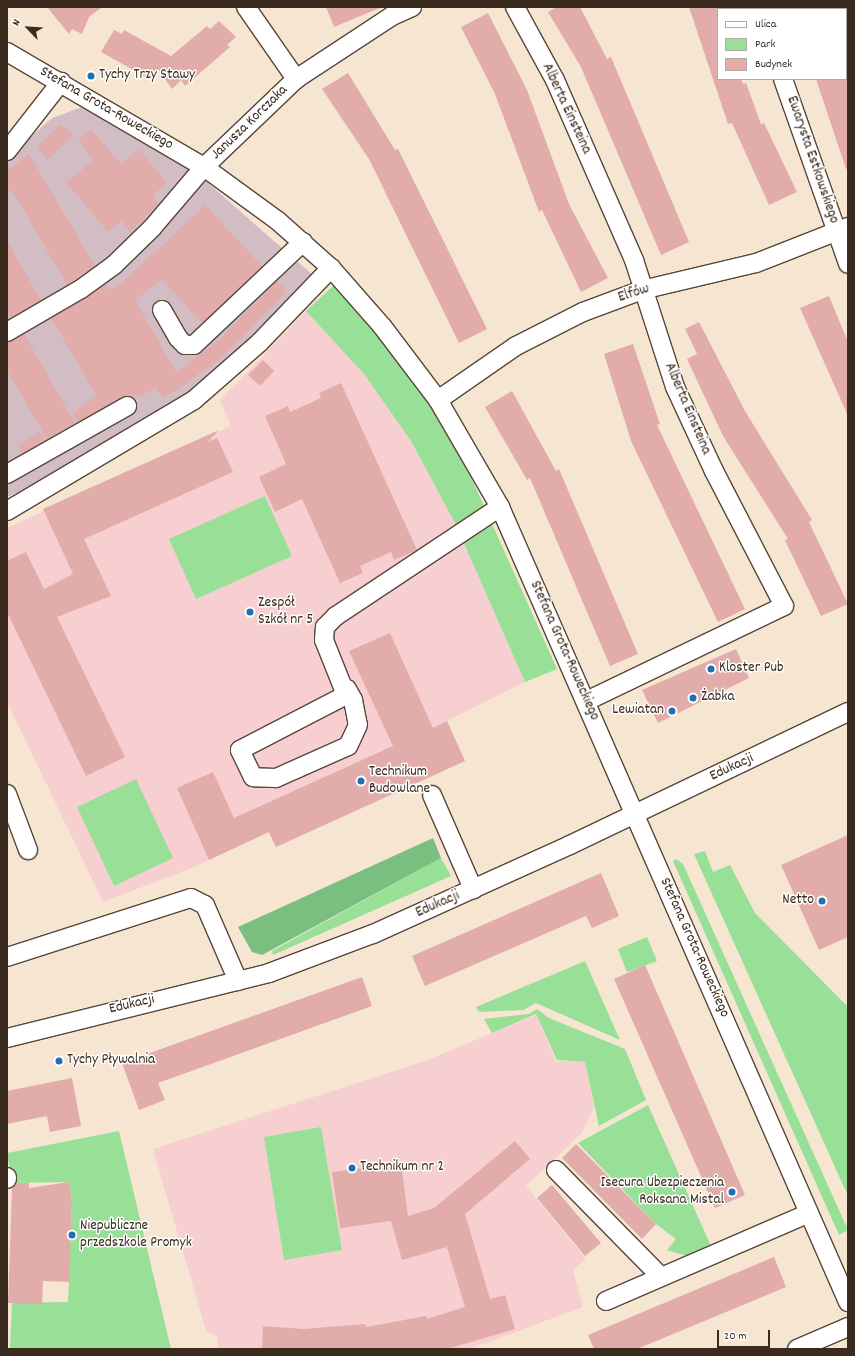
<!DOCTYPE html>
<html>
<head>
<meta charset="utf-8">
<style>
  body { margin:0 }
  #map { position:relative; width:855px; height:1356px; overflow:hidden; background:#f6e6d1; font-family:Dekko,sans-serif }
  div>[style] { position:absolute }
  .built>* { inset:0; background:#f7cfd0 }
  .industrial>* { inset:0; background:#d2bdc5 }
  .green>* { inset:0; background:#98df98 }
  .forest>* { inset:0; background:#7abe80 }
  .building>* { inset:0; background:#e1acaa }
  .roads { filter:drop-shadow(1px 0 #574639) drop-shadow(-1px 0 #574639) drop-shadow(0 1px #574639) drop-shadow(0 -1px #574639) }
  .minor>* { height:18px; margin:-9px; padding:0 9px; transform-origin:9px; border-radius:9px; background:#fff }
  .dots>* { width:11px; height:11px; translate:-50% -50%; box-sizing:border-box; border:2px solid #fff; border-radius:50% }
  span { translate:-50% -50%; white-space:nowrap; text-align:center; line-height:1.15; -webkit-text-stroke:3px #fff; paint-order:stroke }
  .poi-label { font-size:15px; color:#3b2a1e }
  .left { translate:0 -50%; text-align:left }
  .right { translate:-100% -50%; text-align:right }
  .street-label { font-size:15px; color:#3b2a1e }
  .frame { position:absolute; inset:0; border:8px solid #3b2a1e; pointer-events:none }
  .legend { position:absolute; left:717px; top:8px; width:130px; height:72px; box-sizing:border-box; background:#fff; border:1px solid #b1aaa5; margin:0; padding:5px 7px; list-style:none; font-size:12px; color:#3b2a1e }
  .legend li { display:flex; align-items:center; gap:8px; height:20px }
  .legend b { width:20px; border:1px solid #b1aaa5 }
  .north { position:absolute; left:8px; top:8px; width:40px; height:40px; -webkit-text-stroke:3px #fff; paint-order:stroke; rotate:295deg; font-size:11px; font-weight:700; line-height:16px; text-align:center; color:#3b2a1e }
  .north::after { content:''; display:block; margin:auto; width:14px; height:18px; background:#3b2a1e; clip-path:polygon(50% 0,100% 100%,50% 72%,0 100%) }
  .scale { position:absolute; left:717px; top:1330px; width:53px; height:18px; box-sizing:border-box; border:2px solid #3b2a1e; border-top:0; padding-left:5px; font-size:12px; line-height:14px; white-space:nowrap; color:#3b2a1e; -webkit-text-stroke:3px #fff; paint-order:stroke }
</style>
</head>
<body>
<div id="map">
  <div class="built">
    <div style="clip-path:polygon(306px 311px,364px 374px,411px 441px,455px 523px,525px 682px,447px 721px,465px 761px,276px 847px,268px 832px,194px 867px,103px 902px,7px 702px,7px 528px,231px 426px,220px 400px)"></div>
    <div style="clip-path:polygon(536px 1015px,556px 1061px,585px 1062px,594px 1107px,582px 1133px,526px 1186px,586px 1259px,573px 1270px,583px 1307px,469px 1349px,218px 1349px,217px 1336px,206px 1331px,153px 1149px,425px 1061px)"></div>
  </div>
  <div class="industrial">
    <div style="clip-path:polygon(85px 106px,192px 169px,323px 284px,203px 400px,160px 432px,7px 497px,7px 158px,52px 118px)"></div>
  </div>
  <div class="green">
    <div style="clip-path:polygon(333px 286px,385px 345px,430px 406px,467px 468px,557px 669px,525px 682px,455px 523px,411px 441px,364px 374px,306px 311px)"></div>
    <div style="clip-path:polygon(265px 496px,292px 556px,196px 599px,169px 539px)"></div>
    <div style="clip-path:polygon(136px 779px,173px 858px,114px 886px,77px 807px)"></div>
    <div style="clip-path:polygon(705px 851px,713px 872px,730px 865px,755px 913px,848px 1007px,848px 1196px,694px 854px)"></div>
    <div style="clip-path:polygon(441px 858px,451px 876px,273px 955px,272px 951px)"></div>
    <div style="clip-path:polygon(676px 859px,683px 864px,848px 1230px,839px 1235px,673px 861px)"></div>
    <div style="clip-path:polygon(647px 937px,657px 961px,627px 972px,618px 949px)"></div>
    <div style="clip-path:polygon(585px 961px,620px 1040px,536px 1003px,523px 1010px,479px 1012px,476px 1007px)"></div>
    <div style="clip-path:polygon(537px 1009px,549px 1018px,625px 1049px,646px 1100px,599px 1126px,585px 1062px,557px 1060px,536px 1014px,492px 1033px,484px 1019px,529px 1014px)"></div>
    <div style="clip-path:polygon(648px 1105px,711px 1246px,690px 1257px,667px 1250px,676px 1239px,656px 1224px,578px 1143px)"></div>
    <div style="clip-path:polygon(321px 1127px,342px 1250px,284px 1260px,264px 1137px)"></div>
    <div style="clip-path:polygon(119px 1131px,171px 1349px,10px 1349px,12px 1303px,68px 1302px,72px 1201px,69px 1182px,12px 1183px,7px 1153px)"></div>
  </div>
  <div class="forest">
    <div style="clip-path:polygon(433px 838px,441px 858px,262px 955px,252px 952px,238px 927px)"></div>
  </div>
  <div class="building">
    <div style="clip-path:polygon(47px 7px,102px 7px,89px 17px,82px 34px,72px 29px,69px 34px)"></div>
    <div style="clip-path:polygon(326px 7px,382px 7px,334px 27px)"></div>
    <div style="clip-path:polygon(557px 7px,580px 7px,607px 59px,611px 57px,689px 242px,661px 255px,581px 67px,548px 12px)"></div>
    <div style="clip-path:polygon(689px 7px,718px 7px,718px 79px,741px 79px,743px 84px,746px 83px,761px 124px,764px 123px,797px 192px,769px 205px,732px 123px,728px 124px)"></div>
    <div style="clip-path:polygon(488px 13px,527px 90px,569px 204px,608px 278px,581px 292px,542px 210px,539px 212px,495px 94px,461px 27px)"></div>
    <div style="clip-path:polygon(219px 21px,236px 37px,227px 45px,230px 47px,185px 86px,181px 80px,172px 89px,158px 69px,153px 81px,101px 52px,114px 30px,122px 34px,124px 30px,171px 56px,207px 26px,210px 29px)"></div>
    <div style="clip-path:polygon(348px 73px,395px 150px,398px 149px,487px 329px,459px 343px,369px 159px,322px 89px)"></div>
    <div style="clip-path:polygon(816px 79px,848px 79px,848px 169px,846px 169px)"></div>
    <div style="clip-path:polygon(60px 124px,74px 135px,48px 160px,37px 147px)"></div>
    <div style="clip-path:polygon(91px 129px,121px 164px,139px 149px,167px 183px,153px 195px,159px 204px,130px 232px,121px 221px,108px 232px,66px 182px,94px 160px,78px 140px)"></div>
    <div style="clip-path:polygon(29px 154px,95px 266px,67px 285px,12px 190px,7px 193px,7px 171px)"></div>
    <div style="clip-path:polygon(205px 205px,262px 266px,202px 323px,162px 280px,135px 300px,176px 372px,219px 340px,277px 281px,287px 291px,223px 357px,163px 399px,156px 387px,138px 398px,135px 394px,122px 397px,78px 422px,73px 413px,97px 396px,51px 318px,106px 284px,109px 290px,124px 281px)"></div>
    <div style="clip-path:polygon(7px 241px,41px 300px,11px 318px,7px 311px)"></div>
    <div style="clip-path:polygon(829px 296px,848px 342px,848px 416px,800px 308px)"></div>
    <div style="clip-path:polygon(699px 322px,745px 411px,812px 520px,809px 522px,848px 604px,821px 616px,785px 540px,788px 539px,723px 436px,687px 359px,697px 354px,685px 329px)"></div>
    <div style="clip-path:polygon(24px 334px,75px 423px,47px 439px,7px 370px,7px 343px)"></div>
    <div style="clip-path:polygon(633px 344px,660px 424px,657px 425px,745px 609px,718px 622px,631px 441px,604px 354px)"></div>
    <div style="clip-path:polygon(263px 360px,274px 371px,260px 386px,248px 375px)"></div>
    <div style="clip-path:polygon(341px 383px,417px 550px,394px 560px,391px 552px,360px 566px,363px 573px,340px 583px,302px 499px,275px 512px,259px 477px,286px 464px,265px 416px,288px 406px,290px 412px,321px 398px,319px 393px)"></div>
    <div style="clip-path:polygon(512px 391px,556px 471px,559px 469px,638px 654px,610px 666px,530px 478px,527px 480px,485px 407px)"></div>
    <div style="clip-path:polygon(219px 430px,208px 442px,217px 438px,233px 472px,84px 539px,111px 596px,57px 617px,125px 757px,86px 776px,7px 612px,7px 561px,26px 552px,44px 589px,73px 574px,43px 509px)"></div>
    <div style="clip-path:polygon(40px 432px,45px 440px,22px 453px,18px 446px)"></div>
    <div style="clip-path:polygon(390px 633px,433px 728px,447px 721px,465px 761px,276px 847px,269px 832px,209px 860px,177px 788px,213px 772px,234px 818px,393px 746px,349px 651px)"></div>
    <div style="clip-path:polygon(736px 649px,749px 678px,658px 723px,642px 690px)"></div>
    <div style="clip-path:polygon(848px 835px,848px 937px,819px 950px,781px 865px)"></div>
    <div style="clip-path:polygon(601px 873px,619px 916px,592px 928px,586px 916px,425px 986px,412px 956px)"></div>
    <div style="clip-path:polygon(645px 965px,745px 1195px,715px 1208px,614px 979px)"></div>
    <div style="clip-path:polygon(362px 977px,372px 1006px,158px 1083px,165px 1100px,139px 1110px,122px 1063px)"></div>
    <div style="clip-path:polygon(72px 1078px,81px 1126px,50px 1132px,47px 1116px,7px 1124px,7px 1091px)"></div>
    <div style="clip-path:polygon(515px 1141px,530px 1159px,465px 1214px,490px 1299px,505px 1295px,515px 1329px,447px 1349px,262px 1349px,263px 1326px,304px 1329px,365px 1324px,366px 1327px,426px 1316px,427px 1319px,465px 1307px,447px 1247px,402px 1260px,391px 1221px,340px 1228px,332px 1172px,401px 1163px,408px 1216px,434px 1208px)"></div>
    <div style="clip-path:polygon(576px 1144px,656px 1224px,642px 1239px,562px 1158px)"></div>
    <div style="clip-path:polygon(69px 1182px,72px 1202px,69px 1282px,43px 1281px,42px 1304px,8px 1303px,12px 1188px,17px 1183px,29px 1183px,29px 1188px)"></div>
    <div style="clip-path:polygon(552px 1185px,601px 1243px,585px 1256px,537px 1198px)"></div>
    <div style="clip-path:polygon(774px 1257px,786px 1287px,637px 1349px,594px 1349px,588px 1335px)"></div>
  </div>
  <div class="roads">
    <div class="minor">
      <div style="left:246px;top:7px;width:88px;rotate:55.2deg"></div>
      <div style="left:515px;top:7px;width:83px;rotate:61.3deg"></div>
      <div style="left:555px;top:80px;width:197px;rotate:66.3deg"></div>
      <div style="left:634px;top:260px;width:133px;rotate:72.1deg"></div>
      <div style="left:675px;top:387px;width:93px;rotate:65.1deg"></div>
      <div style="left:714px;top:471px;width:152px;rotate:62.6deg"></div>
      <div style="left:784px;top:606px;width:219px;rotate:154.3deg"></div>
      <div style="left:753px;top:7px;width:2px;rotate:63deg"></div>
      <div style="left:7px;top:52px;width:228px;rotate:30.3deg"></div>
      <div style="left:204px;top:167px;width:92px;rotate:36.1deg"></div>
      <div style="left:278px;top:221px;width:71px;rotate:41.6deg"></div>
      <div style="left:331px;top:268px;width:77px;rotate:48.7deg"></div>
      <div style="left:382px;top:326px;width:93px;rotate:52.9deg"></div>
      <div style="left:438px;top:400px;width:124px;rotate:59.9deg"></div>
      <div style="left:500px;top:507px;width:868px;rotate:66.36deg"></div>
      <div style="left:783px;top:79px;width:196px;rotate:70.6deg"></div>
      <div style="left:7px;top:151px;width:88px;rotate:-52deg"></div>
      <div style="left:162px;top:310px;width:32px;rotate:60deg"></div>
      <div style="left:178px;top:338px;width:10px;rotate:45deg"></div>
      <div style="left:185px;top:345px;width:9px"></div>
      <div style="left:194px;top:345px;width:150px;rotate:-43.4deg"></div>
      <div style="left:7px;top:332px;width:86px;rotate:-30.2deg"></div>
      <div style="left:81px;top:289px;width:41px;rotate:-36deg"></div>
      <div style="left:114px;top:265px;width:53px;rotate:-44.2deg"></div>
      <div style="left:152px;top:228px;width:80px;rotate:-49.6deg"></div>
      <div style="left:204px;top:167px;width:127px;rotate:-43.7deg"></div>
      <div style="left:296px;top:79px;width:115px;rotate:-33.3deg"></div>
      <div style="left:392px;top:16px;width:22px;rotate:-24deg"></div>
      <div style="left:438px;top:400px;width:95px;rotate:-34.7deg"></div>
      <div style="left:516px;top:346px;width:75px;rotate:-26.9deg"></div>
      <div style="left:583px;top:312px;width:63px;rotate:-20.4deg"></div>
      <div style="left:642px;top:290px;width:117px;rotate:-13.3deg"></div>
      <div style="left:756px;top:263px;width:99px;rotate:-21.4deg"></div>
      <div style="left:7px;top:474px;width:138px;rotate:-29.5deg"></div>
      <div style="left:7px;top:511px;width:217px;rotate:-30.7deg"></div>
      <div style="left:194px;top:400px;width:88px;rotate:-41.3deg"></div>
      <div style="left:260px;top:342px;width:103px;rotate:-46.2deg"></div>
      <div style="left:347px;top:689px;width:13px;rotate:61deg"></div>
      <div style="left:353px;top:700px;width:25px;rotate:79deg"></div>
      <div style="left:358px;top:725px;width:23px;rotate:115deg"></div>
      <div style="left:348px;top:746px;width:79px;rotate:156deg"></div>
      <div style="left:276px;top:778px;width:23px;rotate:-178deg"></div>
      <div style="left:253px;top:777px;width:30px;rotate:-116deg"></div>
      <div style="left:240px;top:750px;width:119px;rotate:-27.4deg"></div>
      <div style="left:346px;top:695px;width:59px;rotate:-111.8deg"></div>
      <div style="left:324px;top:640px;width:13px;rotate:-86deg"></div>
      <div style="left:325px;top:627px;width:16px;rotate:-45deg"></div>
      <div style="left:336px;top:616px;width:197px;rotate:-33.6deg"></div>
      <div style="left:7px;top:794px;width:60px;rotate:69.4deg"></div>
      <div style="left:432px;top:795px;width:103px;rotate:66.4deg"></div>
      <div style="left:7px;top:957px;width:193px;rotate:-17.8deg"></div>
      <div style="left:191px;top:898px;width:16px;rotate:27deg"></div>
      <div style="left:205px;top:905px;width:83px;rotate:66.5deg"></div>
      <div style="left:7px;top:1038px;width:270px;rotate:-13.9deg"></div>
      <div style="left:269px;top:973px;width:111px;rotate:-20.6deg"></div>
      <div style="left:373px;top:934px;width:216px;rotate:-24.3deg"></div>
      <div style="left:570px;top:845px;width:308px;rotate:-25.6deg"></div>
      <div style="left:556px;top:1170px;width:148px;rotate:45.5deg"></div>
      <div style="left:7px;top:1179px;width:2px;rotate:-90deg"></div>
      <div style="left:606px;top:1301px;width:221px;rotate:-23.4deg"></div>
      <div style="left:797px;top:1349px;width:56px;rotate:-23.3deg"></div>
    </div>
  </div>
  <div class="dots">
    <div style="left:91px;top:76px;background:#1f6fb2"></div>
    <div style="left:250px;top:612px;background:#1f6fb2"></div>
    <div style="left:711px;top:669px;background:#1f6fb2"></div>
    <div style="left:693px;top:698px;background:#1f6fb2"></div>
    <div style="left:672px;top:711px;background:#1f6fb2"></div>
    <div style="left:361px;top:781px;background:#1f6fb2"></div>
    <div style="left:822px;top:901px;background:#1f6fb2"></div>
    <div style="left:59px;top:1061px;background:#1f6fb2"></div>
    <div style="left:352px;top:1168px;background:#1f6fb2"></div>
    <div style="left:732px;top:1192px;background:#1f6fb2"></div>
    <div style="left:72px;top:1235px;background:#1f6fb2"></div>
  </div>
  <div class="poi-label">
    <span class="left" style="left:99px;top:76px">Tychy Trzy Stawy</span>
    <span class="left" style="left:258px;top:612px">Zespół<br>Szkół nr 5</span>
    <span class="left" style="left:719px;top:669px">Kloster Pub</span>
    <span class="left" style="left:701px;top:698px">Żabka</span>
    <span class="right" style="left:664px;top:711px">Lewiatan</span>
    <span class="left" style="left:369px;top:781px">Technikum<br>Budowlane</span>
    <span class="right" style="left:814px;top:901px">Netto</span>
    <span class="left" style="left:67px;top:1061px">Tychy Pływalnia</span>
    <span class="left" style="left:360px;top:1168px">Technikum nr 2</span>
    <span class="right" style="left:724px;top:1192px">Isecura Ubezpieczenia<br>Roksana Mistal</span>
    <span class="left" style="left:80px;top:1235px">Niepubliczne<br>przedszkole Promyk</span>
  </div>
  <div class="street-label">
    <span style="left:106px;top:109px;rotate:30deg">Stefana Grota-Roweckiego</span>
    <span style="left:566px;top:109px;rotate:65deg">Alberta Einsteina</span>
    <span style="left:250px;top:123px;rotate:-44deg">Janusza Korczaka</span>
    <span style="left:812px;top:160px;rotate:71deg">Ewarysta Estkowskiego</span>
    <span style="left:634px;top:294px;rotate:-18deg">Elfów</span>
    <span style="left:687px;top:409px;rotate:67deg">Alberta Einsteina</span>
    <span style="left:564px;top:651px;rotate:66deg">Stefana Grota-Roweckiego</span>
    <span style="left:732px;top:768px;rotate:-25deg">Edukacji</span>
    <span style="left:438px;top:905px;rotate:-24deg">Edukacji</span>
    <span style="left:694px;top:948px;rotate:66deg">Stefana Grota-Roweckiego</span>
    <span style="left:132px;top:1005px;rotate:-13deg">Edukacji</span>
  </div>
  <div class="frame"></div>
  <ul class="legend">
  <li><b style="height:5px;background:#fff"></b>Ulica</li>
  <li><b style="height:11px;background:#98df98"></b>Park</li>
  <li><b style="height:11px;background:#e1acaa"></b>Budynek</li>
  </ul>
  <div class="north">N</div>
  <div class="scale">20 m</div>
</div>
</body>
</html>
